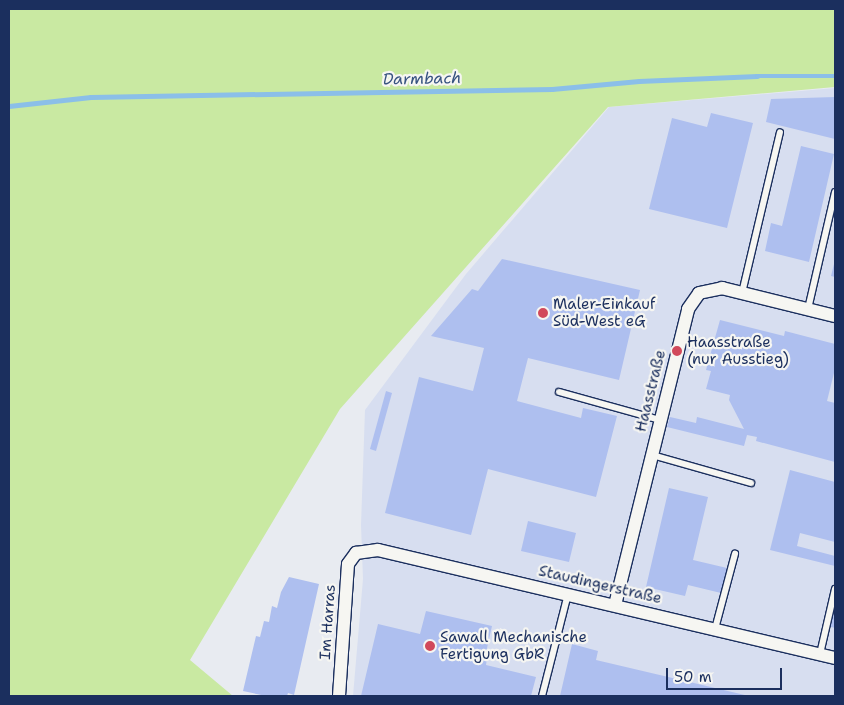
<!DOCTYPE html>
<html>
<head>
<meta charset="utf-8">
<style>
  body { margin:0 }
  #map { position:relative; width:844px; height:705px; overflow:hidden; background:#e8ebf1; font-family:"Shantell Sans",sans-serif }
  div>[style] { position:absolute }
  .built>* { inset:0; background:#d7def0 }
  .green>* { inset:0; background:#c9e9a2 }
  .stream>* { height:4.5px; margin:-2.25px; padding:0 2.25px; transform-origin:2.25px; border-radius:2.25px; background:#8bbfe8 }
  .building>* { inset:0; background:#aebfef }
  .roads { filter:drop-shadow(1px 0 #1b2f5e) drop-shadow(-1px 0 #1b2f5e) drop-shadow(0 1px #1b2f5e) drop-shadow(0 -1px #1b2f5e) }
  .service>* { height:6px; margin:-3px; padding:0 3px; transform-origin:3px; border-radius:3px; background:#f6f6f2 }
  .minor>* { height:12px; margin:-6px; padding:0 6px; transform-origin:6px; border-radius:6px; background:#f6f6f2 }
  .dots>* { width:14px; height:14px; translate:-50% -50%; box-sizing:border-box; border:2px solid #f6f6f2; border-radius:50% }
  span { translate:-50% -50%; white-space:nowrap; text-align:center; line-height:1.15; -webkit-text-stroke:4.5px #f6f6f2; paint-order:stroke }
  .poi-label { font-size:15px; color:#1b2f5e }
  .left { translate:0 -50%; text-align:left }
  .street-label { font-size:15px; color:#1b2f5e }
  .water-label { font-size:16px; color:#375380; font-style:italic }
  .frame { position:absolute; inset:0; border:10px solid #1b2f5e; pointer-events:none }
  .scale { position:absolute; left:666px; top:668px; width:116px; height:22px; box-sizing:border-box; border:2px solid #1b2f5e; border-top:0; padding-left:6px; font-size:15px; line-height:18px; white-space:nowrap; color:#1b2f5e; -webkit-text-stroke:4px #f6f6f2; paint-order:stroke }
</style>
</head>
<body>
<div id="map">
  <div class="built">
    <div style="clip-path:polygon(835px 88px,835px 696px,353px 696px,363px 579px,361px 525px,365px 410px,466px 274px,609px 107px)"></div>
  </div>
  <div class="green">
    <div style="clip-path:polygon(9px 9px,835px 9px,835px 87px,608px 107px,340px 409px,190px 660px,233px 696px,9px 696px)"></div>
  </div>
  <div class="stream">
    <div style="left:9px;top:106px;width:82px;rotate:-6.3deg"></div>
    <div style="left:91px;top:97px;width:461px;rotate:-1deg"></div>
    <div style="left:552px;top:89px;width:87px;rotate:-5.3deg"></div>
    <div style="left:639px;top:81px;width:118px;rotate:-2.4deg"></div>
    <div style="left:757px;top:76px;width:78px"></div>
  </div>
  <div class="building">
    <div style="clip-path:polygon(835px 97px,835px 139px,766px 122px,771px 99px)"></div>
    <div style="clip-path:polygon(711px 113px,753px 123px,727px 228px,649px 209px,672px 118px,707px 127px)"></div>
    <div style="clip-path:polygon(801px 146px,834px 154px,809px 262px,765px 251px,771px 223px,782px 226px)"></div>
    <div style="clip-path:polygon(502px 259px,640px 290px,619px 380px,528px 358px,517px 401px,581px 418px,583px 408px,617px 416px,596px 497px,488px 469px,471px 535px,385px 513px,419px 377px,473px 391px,484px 348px,431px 336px,472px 289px,478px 291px)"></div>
    <div style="clip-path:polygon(835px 260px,835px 277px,831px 276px)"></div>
    <div style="clip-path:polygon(720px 320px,784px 336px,785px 331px,835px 344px,835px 369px,827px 401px,835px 403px,835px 462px,756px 441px,757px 437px,747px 435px,744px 446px,667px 427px,670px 417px,696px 423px,697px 417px,744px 429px,729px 400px,730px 395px,706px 389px,711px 371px,706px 370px)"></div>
    <div style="clip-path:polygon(386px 391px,392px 393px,376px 451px,370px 449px)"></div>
    <div style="clip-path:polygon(790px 470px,835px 482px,835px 542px,800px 533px,797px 546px,835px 556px,835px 566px,770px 550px)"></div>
    <div style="clip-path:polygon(669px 488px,708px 497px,693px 560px,727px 568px,721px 593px,688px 585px,685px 596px,646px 587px)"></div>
    <div style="clip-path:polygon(528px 521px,576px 533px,569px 562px,521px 551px)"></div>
    <div style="clip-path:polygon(289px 577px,319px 584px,294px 695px,288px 693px,287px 696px,266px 696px,243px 691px,256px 636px,260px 637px,264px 621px,269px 622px,272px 606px,277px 608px,281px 592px)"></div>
    <div style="clip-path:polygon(835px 602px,835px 628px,828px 626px)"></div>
    <div style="clip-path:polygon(426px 611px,492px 626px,485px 657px,487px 658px,486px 665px,536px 677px,531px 696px,361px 696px,378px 624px,420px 634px)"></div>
    <div style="clip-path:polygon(572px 644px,598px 651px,596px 660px,749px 696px,560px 696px)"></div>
  </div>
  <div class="roads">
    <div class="service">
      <div style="left:742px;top:293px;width:165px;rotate:-76.7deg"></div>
      <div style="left:808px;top:309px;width:120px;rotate:-77deg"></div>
      <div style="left:559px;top:392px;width:105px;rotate:15.5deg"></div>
      <div style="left:652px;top:455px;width:103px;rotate:15.8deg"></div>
      <div style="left:715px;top:629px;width:78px;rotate:-75.1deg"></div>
      <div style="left:820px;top:654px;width:67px;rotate:-77deg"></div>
      <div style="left:542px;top:696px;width:105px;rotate:-75.7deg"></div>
    </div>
    <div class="minor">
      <div style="left:615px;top:605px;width:305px;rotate:-76.1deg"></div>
      <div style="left:688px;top:309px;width:19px;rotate:-55deg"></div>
      <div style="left:699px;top:293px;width:24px;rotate:-12deg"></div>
      <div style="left:722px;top:288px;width:116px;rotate:13.9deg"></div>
      <div style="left:339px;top:696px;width:132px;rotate:-86.1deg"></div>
      <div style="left:348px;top:564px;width:14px;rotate:-54deg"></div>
      <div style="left:356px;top:553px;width:22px;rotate:-8deg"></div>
      <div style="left:378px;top:550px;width:470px;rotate:13.3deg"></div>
    </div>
  </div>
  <div class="dots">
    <div style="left:543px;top:313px;background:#d1495b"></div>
    <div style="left:677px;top:351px;background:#d1495b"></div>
    <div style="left:430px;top:646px;background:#d1495b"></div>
  </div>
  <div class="poi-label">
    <span class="left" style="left:553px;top:313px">Maler-Einkauf<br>Süd-West eG</span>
    <span class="left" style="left:687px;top:351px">Haasstraße<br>(nur Ausstieg)</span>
    <span class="left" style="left:440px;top:646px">Sawall Mechanische<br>Fertigung GbR</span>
  </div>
  <div class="street-label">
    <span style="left:651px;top:391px;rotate:-76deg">Haasstraße</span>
    <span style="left:600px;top:585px;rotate:13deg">Staudingerstraße</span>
    <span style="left:328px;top:622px;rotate:-86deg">Im Harras</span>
  </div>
  <div class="water-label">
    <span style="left:422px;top:79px;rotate:-1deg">Darmbach</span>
  </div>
  <div class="frame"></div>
  <div class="scale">50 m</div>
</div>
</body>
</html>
